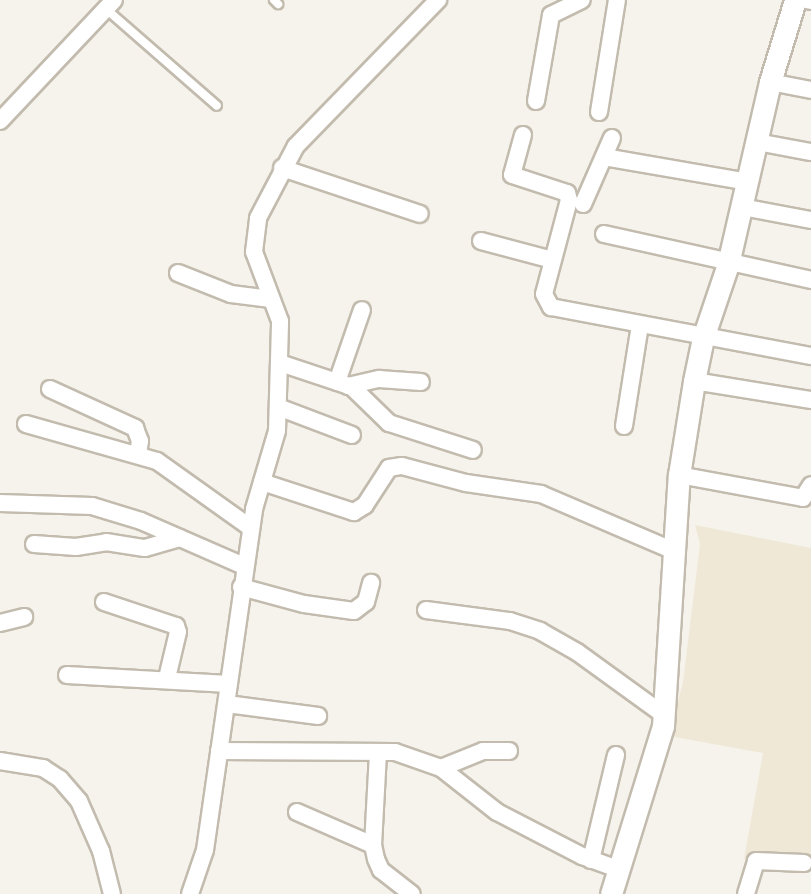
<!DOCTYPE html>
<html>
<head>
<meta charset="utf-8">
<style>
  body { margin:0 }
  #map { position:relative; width:811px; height:894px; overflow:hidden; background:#f6f3ec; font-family:Inter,sans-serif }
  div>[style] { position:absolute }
  .education>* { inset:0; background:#efe8d6 }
  .roads { filter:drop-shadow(2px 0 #c2bbae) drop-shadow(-2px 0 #c2bbae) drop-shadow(0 2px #c2bbae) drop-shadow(0 -2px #c2bbae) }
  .service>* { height:8px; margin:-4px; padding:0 4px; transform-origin:4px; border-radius:4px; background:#fff }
  .minor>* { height:16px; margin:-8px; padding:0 8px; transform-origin:8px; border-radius:8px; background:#fff }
  .tertiary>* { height:21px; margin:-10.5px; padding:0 10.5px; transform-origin:10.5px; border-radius:10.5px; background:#fff }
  span { translate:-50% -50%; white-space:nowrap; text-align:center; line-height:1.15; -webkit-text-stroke:4.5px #fff; paint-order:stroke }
</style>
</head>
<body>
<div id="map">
  <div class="education">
    <div style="clip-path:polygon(695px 525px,811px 548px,811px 868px,744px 859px,763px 753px,669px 736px,683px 682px,700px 544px)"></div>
  </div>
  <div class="roads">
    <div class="service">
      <div style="left:274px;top:0;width:6px;rotate:45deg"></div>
      <div style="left:106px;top:9px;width:147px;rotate:41.1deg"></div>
    </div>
    <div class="minor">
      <div style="left:806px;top:0;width:5px;rotate:11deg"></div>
      <div style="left:770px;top:82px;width:42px;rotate:11deg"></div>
      <div style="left:536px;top:101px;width:87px;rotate:-80.1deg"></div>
      <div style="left:551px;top:15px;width:34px;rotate:-26deg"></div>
      <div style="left:599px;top:112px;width:113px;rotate:-80.9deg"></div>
      <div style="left:0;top:121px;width:166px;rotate:-46.7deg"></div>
      <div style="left:523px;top:135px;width:41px;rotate:105.4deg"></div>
      <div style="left:512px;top:175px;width:58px;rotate:18.1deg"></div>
      <div style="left:567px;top:193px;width:7px;rotate:74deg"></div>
      <div style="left:569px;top:200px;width:97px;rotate:104.9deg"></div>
      <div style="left:544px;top:294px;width:15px;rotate:62deg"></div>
      <div style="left:551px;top:307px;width:265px;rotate:10.7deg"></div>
      <div style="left:757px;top:142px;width:55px;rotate:10.5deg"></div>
      <div style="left:604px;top:157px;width:146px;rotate:9.8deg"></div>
      <div style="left:282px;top:168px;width:145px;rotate:18.4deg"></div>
      <div style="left:583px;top:204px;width:72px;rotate:-66.3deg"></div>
      <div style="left:742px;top:207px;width:70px;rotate:10.7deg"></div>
      <div style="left:604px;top:234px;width:212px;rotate:12.5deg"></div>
      <div style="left:481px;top:241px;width:74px;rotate:14.8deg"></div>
      <div style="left:178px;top:273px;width:57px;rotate:21.6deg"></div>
      <div style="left:231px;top:294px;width:40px;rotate:7.1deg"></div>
      <div style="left:280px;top:363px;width:76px;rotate:18.4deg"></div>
      <div style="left:352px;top:387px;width:52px;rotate:44.2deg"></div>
      <div style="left:389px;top:423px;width:88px;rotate:17.8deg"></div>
      <div style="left:694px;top:381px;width:119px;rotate:9.2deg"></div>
      <div style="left:337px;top:382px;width:76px;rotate:-70.9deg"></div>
      <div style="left:348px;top:386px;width:32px;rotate:-13deg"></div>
      <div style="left:379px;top:379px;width:42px;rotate:4.1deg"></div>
      <div style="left:50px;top:389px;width:94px;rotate:24.6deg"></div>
      <div style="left:135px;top:428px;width:14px;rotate:69deg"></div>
      <div style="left:140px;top:441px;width:13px;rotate:99deg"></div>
      <div style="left:278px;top:407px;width:79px;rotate:20.7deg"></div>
      <div style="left:26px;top:424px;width:136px;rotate:15.8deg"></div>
      <div style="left:157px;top:461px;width:115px;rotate:35.5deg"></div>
      <div style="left:624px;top:426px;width:102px;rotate:-81deg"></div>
      <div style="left:679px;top:475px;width:126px;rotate:10.5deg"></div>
      <div style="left:803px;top:498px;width:15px;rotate:-58deg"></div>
      <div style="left:262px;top:482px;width:97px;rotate:18.1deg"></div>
      <div style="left:354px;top:512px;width:13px;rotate:-32deg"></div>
      <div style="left:365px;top:505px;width:44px;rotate:-57deg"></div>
      <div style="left:389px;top:468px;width:13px;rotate:-9deg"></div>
      <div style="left:402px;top:466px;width:66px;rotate:14.9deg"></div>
      <div style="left:466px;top:483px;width:76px;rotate:8.3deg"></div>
      <div style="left:541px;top:494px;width:147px;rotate:23.2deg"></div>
      <div style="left:0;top:503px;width:92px;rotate:1.9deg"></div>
      <div style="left:92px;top:506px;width:51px;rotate:17deg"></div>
      <div style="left:141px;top:521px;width:112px;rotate:23.6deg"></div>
      <div style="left:34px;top:544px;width:42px;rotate:4.1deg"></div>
      <div style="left:76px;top:547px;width:30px;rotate:-9deg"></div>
      <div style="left:106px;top:542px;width:39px;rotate:9deg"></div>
      <div style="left:145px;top:548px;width:36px;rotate:-16deg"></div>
      <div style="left:241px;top:587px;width:65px;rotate:15.1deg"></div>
      <div style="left:304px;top:604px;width:50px;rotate:8deg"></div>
      <div style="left:354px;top:611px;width:15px;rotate:-37deg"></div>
      <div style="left:366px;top:602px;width:20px;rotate:-75deg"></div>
      <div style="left:104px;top:602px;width:76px;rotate:18.4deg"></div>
      <div style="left:176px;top:626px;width:6px;rotate:72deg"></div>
      <div style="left:178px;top:632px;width:47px;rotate:103.4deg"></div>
      <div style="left:426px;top:610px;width:85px;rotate:7.5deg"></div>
      <div style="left:510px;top:621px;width:32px;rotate:18deg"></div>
      <div style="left:540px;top:631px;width:43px;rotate:29.6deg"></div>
      <div style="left:577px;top:652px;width:107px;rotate:35.9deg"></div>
      <div style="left:0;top:623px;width:25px;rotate:-14deg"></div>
      <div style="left:67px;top:675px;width:162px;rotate:3.2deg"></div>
      <div style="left:227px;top:704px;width:92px;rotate:7.5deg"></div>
      <div style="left:219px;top:751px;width:176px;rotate:0.3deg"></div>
      <div style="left:395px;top:752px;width:49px;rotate:19.2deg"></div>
      <div style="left:441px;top:768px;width:71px;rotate:38.2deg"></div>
      <div style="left:497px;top:812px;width:96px;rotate:27.4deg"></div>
      <div style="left:582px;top:856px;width:38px;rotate:20deg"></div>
      <div style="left:378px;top:753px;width:92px;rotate:93.1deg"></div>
      <div style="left:373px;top:845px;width:14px;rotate:78deg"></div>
      <div style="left:376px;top:859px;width:12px;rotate:66deg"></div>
      <div style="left:381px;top:870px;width:39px;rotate:38deg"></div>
      <div style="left:0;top:761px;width:44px;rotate:9.2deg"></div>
      <div style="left:43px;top:768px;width:20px;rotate:33deg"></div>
      <div style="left:60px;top:779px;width:29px;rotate:49deg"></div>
      <div style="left:79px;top:801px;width:55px;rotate:66.3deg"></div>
      <div style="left:101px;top:851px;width:44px;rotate:75.7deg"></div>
      <div style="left:441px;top:768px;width:45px;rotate:-22deg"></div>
      <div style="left:483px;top:751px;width:26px"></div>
      <div style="left:297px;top:812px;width:83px;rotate:23.5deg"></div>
      <div style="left:591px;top:860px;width:108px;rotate:-76.6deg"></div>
      <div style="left:190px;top:894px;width:46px;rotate:-71.2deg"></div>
      <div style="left:205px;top:850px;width:345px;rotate:-81.8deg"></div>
      <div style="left:254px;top:509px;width:81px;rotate:-73.6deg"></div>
      <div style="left:277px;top:431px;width:110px;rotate:-88.4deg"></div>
      <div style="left:280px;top:321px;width:74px;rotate:-110.6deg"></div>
      <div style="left:254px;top:252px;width:34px;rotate:-83deg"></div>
      <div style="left:258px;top:218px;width:81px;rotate:-62.2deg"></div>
      <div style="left:296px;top:146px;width:204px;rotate:-45.8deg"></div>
      <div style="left:746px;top:894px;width:34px;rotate:-73deg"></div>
      <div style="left:756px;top:861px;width:48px;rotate:2.4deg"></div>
    </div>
    <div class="tertiary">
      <div style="left:611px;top:894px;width:176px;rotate:-72.8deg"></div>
      <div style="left:663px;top:726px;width:252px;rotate:-86.4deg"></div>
      <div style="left:679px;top:475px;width:95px;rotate:-80.9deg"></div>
      <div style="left:694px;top:381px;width:44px;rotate:-78.2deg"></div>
      <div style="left:703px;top:338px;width:78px;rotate:-71.3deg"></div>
      <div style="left:728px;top:264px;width:187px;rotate:-77deg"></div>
      <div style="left:770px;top:82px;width:86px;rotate:-73deg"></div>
    </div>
  </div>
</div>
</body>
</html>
